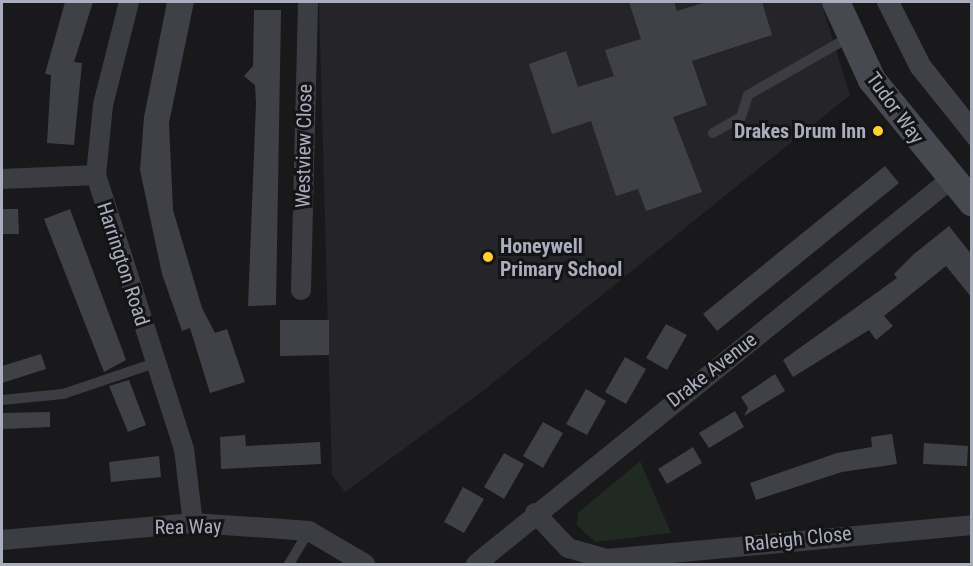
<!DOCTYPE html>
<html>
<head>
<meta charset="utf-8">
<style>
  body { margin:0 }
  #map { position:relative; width:973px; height:566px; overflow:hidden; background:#19191c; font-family:"Roboto Condensed",sans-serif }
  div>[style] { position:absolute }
  .built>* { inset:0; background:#252529 }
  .green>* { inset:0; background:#202a23 }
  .building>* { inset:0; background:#404146 }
  .lane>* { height:10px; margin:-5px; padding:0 5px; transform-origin:5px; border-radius:5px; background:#3c3c43 }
  .street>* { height:20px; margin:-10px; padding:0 10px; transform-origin:10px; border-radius:10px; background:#3c3c43 }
  .secondary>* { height:28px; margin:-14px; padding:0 14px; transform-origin:14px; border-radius:14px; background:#474951 }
  .dots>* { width:16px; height:16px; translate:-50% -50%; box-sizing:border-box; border:3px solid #141417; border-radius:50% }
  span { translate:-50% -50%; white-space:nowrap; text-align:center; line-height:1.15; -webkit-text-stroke:6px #141417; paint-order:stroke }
  .street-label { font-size:20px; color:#aaaebc }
  .poi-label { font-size:20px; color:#aaaebc; font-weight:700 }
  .right { translate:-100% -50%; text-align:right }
  .left { translate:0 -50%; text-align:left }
  .frame { position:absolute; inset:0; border:3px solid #aaaebc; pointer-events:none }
</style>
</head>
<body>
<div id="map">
  <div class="built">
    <div style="clip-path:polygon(319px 2px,821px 2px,850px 95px,483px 391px,345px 492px,332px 475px)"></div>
  </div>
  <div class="green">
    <div style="clip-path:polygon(640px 461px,671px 533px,595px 542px,577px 525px,578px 513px)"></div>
  </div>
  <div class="building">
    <div style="clip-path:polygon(65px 2px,93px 2px,74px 62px,82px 63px,74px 145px,47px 143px,51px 75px,45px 74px)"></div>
    <div style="clip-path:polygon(167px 2px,194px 2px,169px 123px,173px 210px,202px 308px,215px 333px,227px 329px,245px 382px,210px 393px,190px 328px,182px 331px,162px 274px,140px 170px,144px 117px)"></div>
    <div style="clip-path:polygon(629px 2px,674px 2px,677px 11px,706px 2px,762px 2px,772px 35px,692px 61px,707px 105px,673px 117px,702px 192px,646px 211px,638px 189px,616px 196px,591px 121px,552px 134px,529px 64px,566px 51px,578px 87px,614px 76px,605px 50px,641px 39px)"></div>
    <div style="clip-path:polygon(876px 2px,900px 2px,930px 61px,972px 114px,972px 148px,911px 72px)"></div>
    <div style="clip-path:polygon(254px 10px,281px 10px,276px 305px,248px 306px,256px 103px,255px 85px,244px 76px,253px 66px)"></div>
    <div style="clip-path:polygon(885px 166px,899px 183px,717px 331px,703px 314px)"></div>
    <div style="clip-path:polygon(2px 209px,18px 209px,19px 234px,2px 234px)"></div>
    <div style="clip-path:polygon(70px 209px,126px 360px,104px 372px,44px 219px)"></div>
    <div style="clip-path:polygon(949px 226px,972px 255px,972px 298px,946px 266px,884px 316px,893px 326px,876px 340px,869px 330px,793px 377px,783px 360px,897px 278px,894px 274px,914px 254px)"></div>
    <div style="clip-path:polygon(280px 320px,329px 320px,329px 355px,280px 356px)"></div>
    <div style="clip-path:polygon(666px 324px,687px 335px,667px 370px,646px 358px)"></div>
    <div style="clip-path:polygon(41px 354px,46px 369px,2px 383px,2px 366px)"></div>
    <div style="clip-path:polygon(625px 357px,646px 369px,626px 404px,605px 392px)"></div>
    <div style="clip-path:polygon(775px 374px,785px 391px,744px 416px,748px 408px,741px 397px)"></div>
    <div style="clip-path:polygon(129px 380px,146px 425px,128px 432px,109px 386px)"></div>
    <div style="clip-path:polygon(586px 389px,606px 401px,587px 435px,566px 424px)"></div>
    <div style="clip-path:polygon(735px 411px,744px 427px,709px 448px,699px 433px)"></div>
    <div style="clip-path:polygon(50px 412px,50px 427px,2px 429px,2px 413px)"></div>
    <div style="clip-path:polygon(543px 422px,563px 433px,543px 468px,523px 456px)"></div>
    <div style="clip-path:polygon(892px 434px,897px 464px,842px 472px,756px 500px,750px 483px,837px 453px,872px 447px,871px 437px)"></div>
    <div style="clip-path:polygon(245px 435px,246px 446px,320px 442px,321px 464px,221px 469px,220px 437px)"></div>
    <div style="clip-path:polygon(924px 443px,968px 446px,967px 466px,923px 464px)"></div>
    <div style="clip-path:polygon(693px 447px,702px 463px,667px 484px,658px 469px)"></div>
    <div style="clip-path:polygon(504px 453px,524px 464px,504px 499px,484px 487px)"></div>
    <div style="clip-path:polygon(159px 456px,161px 477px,111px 482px,109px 462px)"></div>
    <div style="clip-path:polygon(463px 487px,484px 499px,464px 533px,444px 522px)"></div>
  </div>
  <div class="lane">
    <div style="left:713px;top:133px;width:32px;rotate:-30deg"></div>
    <div style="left:741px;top:117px;width:23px;rotate:-72deg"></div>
    <div style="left:748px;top:95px;width:119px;rotate:-29.8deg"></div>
    <div style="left:2px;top:400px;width:61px;rotate:-5.6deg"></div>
    <div style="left:63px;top:394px;width:97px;rotate:-18.6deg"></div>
    <div style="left:289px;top:564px;width:39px;rotate:-59deg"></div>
  </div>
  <div class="street">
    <div style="left:129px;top:2px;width:106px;rotate:104.2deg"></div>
    <div style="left:103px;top:105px;width:70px;rotate:95.7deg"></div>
    <div style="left:96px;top:175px;width:288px;rotate:72.2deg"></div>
    <div style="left:184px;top:449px;width:75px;rotate:83.1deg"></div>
    <div style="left:2px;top:179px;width:94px;rotate:-2.4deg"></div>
    <div style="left:301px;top:290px;width:288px;rotate:-88.6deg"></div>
    <div style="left:535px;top:513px;width:48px;rotate:46.7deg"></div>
    <div style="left:568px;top:548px;width:41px;rotate:15.8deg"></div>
    <div style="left:607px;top:559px;width:367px;rotate:-5.3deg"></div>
    <div style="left:2px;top:540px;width:192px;rotate:-5.1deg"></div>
    <div style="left:193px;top:523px;width:76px;rotate:3.8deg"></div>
    <div style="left:269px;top:528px;width:40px;rotate:4.3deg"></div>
    <div style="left:309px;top:531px;width:65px;rotate:30.5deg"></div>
    <div style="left:476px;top:564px;width:611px;rotate:-39.03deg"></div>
  </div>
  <div class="secondary">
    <div style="left:836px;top:2px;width:86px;rotate:65.2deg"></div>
    <div style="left:872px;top:80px;width:158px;rotate:50.7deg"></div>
  </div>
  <div class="dots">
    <div style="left:878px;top:131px;background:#ffd12e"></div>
    <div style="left:488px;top:257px;background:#ffd12e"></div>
  </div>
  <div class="street-label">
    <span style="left:895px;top:108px;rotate:54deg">Tudor Way</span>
    <span style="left:304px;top:146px;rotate:-89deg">Westview Close</span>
    <span style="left:123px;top:264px;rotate:72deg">Harrington Road</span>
    <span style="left:712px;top:370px;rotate:-38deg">Drake Avenue</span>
    <span style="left:188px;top:527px;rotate:-1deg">Rea Way</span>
    <span style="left:798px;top:539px;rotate:-6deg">Raleigh Close</span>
  </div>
  <div class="poi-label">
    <span class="right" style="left:866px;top:131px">Drakes Drum Inn</span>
    <span class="left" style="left:500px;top:258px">Honeywell<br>Primary School</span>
  </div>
  <div class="frame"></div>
</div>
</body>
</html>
